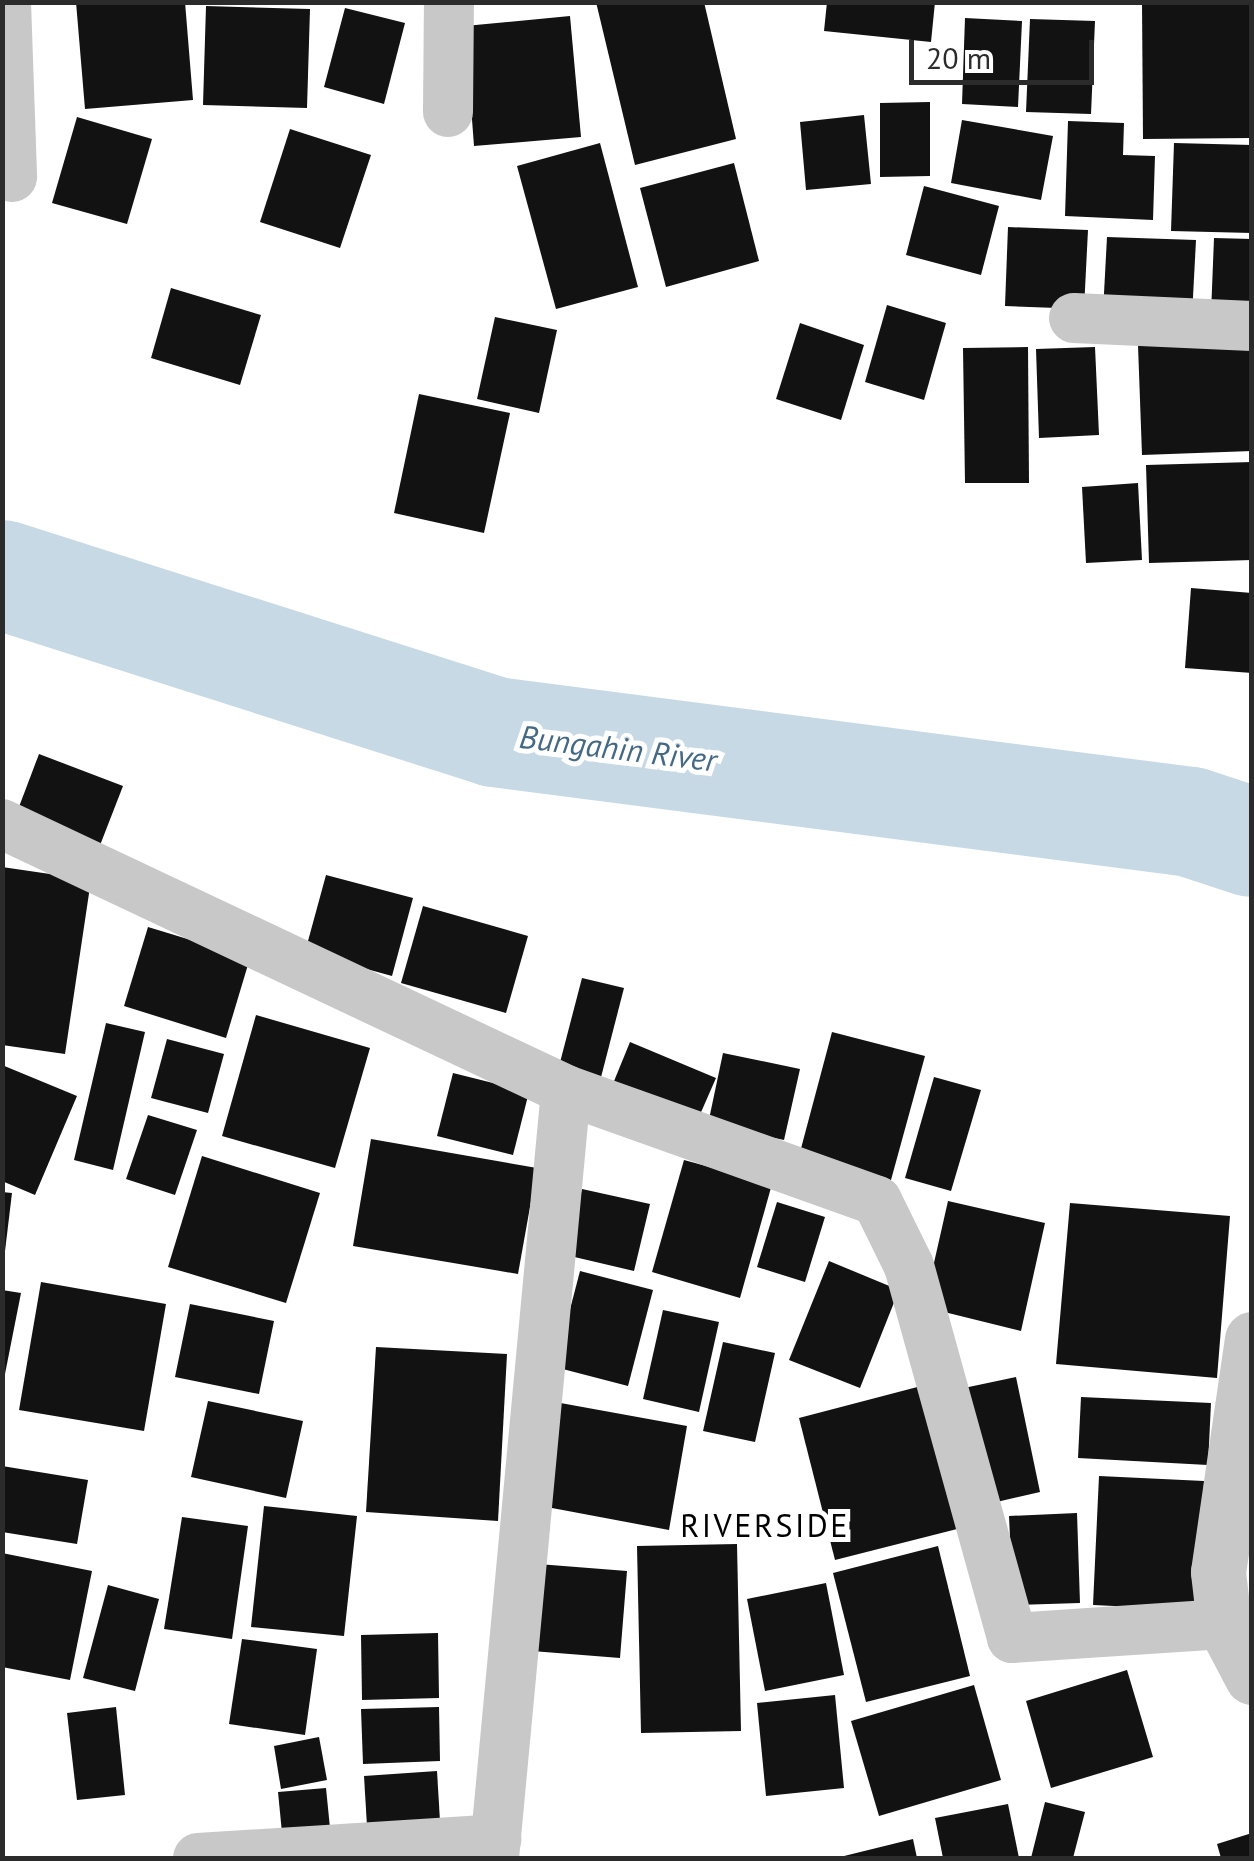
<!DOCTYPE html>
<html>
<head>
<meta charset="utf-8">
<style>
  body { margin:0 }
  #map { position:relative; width:1254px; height:1861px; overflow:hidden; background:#fff; font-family:"PT Sans",sans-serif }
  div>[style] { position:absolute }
  .river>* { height:110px; margin:-55px; padding:0 55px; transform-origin:55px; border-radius:55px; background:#c8d9e6 }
  .building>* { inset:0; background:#121212 }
  .minor>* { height:50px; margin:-25px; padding:0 25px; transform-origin:25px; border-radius:25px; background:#c8c8c8 }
  .tertiary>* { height:55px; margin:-27.5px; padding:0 27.5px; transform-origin:27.5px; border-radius:27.5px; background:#c8c8c8 }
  span { translate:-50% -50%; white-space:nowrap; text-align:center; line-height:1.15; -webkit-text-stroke:10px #fff; paint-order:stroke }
  .water-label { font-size:32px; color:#436984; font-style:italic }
  .neighbourhood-label { font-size:32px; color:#000; letter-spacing:2.5px }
  .frame { position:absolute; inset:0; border:5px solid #2b2b2b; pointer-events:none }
  .scale { position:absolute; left:909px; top:40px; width:185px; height:45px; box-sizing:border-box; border:5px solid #2b2b2b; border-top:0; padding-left:12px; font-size:30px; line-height:35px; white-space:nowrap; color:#2b2b2b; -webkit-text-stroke:8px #fff; paint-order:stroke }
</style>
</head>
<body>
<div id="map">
  <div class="river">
    <div style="left:2px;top:575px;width:517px;rotate:17.66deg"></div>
    <div style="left:495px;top:732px;width:702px;rotate:7.37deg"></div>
    <div style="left:1191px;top:822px;width:64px;rotate:18.2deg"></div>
  </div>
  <div class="building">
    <div style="clip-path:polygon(76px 2px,185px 2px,193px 100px,85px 109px)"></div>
    <div style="clip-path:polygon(596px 2px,704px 2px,736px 139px,635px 165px)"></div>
    <div style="clip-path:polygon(827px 2px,935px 2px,931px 42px,824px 31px)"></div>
    <div style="clip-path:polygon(1142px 2px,1252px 2px,1252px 138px,1143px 139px)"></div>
    <div style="clip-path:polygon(206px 6px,310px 9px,307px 108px,203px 105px)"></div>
    <div style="clip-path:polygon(345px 8px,405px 23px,384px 104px,324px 87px)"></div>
    <div style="clip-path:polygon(570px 16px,581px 137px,474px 146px,465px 26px)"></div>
    <div style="clip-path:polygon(965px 18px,1022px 21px,1018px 107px,962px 104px)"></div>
    <div style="clip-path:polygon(1030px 19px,1095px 21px,1091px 114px,1026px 112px)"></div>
    <div style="clip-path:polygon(930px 102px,930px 176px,880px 177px,880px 103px)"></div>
    <div style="clip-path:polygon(864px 115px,871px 184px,806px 190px,800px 122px)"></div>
    <div style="clip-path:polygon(77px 117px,152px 139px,127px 224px,52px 203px)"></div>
    <div style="clip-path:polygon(962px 120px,1053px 136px,1041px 200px,951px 183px)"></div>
    <div style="clip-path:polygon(1068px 121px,1124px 123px,1123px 155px,1155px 156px,1153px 220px,1065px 216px)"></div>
    <div style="clip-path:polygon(290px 129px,371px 155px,340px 248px,260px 222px)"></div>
    <div style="clip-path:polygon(600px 143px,638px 287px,556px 309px,517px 166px)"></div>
    <div style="clip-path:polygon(1174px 143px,1252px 145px,1252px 233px,1171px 231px)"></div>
    <div style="clip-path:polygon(734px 163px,759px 261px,666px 287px,640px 188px)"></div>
    <div style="clip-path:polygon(924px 186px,999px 206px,981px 275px,906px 255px)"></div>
    <div style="clip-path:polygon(1008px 227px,1088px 230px,1084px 309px,1005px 306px)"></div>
    <div style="clip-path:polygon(1107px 237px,1196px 240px,1192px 316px,1103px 312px)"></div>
    <div style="clip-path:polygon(1214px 238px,1252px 239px,1252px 315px,1211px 314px)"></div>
    <div style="clip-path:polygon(171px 288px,261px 315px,240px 385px,151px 358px)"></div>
    <div style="clip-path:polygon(887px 305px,946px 323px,924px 400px,865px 382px)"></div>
    <div style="clip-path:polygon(495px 317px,557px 330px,539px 413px,477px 399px)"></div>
    <div style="clip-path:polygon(800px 323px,864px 345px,841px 420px,776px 399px)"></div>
    <div style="clip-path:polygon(1252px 341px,1252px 451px,1142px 455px,1138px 345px)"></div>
    <div style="clip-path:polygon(1028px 347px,1029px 483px,965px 483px,963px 348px)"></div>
    <div style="clip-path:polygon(1095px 347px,1099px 435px,1039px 438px,1036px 349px)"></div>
    <div style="clip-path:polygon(419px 394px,510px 413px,484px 533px,394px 513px)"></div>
    <div style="clip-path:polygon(1252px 462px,1252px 560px,1149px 563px,1146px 465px)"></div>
    <div style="clip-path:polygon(1138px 483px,1142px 560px,1086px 563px,1082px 487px)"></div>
    <div style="clip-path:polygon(1191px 588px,1252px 593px,1252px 673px,1185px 668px)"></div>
    <div style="clip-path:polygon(39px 754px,123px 786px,97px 853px,14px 820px)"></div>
    <div style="clip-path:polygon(2px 867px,91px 880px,65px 1054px,2px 1045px)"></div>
    <div style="clip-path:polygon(326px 875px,413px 898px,392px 976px,305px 952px)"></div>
    <div style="clip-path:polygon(423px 906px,528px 936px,506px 1013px,401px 983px)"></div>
    <div style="clip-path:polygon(148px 927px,250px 958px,226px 1038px,124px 1006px)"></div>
    <div style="clip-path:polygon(582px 978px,624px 988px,599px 1085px,557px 1074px)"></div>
    <div style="clip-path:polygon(256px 1015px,370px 1048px,335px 1168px,222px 1136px)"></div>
    <div style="clip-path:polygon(106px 1023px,145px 1032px,113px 1170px,74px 1160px)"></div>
    <div style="clip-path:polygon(832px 1032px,925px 1056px,891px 1180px,799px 1156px)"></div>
    <div style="clip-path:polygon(167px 1039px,224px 1054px,208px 1113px,151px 1098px)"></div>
    <div style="clip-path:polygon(630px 1042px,716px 1078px,695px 1126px,610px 1091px)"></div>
    <div style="clip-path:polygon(723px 1053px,800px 1069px,784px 1140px,708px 1124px)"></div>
    <div style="clip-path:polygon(2px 1065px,77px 1096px,35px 1195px,2px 1181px)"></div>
    <div style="clip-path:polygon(453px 1073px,529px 1092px,513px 1155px,437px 1136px)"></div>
    <div style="clip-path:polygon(934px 1077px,981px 1090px,951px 1191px,905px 1178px)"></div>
    <div style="clip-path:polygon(148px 1115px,197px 1130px,175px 1195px,126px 1179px)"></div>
    <div style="clip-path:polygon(371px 1139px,537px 1168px,518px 1274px,353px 1246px)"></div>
    <div style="clip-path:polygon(202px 1156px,320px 1193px,286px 1303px,168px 1267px)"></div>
    <div style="clip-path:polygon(684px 1160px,772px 1184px,740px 1298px,652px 1272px)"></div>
    <div style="clip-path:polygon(582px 1189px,650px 1204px,634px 1271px,566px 1255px)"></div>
    <div style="clip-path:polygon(2px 1192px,12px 1193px,5px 1251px,2px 1250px)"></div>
    <div style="clip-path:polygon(948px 1201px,1045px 1223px,1021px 1331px,924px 1307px)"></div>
    <div style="clip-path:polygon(777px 1202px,825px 1217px,805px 1282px,757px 1267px)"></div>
    <div style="clip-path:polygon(1070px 1203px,1230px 1216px,1217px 1378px,1056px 1364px)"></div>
    <div style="clip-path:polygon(829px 1261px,899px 1290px,860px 1388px,789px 1360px)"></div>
    <div style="clip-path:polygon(580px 1271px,653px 1290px,628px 1386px,555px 1367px)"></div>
    <div style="clip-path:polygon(41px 1282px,166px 1304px,144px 1431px,19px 1410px)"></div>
    <div style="clip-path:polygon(2px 1290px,21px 1293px,4px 1379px,2px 1379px)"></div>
    <div style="clip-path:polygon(190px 1304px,274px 1321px,259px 1394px,175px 1377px)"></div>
    <div style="clip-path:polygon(663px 1310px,719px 1322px,699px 1412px,643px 1399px)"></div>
    <div style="clip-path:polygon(723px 1342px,775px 1353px,755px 1442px,703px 1431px)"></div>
    <div style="clip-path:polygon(376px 1347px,507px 1354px,498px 1521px,366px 1512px)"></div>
    <div style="clip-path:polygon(1016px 1377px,1040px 1492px,988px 1504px,964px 1388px)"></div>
    <div style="clip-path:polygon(925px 1385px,961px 1528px,835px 1560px,799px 1418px)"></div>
    <div style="clip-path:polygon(1081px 1397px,1211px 1403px,1208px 1465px,1078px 1458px)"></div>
    <div style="clip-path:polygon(208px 1401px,303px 1421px,286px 1498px,191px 1477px)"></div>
    <div style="clip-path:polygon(555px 1402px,687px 1426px,669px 1530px,536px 1505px)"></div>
    <div style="clip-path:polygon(2px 1466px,88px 1480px,77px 1544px,2px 1532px)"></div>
    <div style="clip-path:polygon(1099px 1476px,1204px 1481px,1198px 1610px,1093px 1605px)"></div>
    <div style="clip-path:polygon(264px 1506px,357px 1516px,344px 1636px,251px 1627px)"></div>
    <div style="clip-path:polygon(1077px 1513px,1080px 1603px,1013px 1605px,1009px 1516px)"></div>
    <div style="clip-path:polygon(182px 1517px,248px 1526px,232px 1639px,164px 1629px)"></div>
    <div style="clip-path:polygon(737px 1544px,741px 1731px,641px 1733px,637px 1546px)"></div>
    <div style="clip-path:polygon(938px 1546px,970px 1676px,866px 1702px,833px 1573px)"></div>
    <div style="clip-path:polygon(2px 1553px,92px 1571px,70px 1680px,2px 1667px)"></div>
    <div style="clip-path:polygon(538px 1564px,627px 1571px,620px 1658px,532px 1651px)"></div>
    <div style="clip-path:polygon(826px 1583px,844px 1675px,765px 1691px,747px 1599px)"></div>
    <div style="clip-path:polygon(108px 1585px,159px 1599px,135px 1691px,83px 1678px)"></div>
    <div style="clip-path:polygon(438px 1633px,439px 1698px,362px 1700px,361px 1635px)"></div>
    <div style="clip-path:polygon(242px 1639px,317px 1649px,305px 1735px,229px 1724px)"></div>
    <div style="clip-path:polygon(1127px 1670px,1153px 1757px,1051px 1788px,1026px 1701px)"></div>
    <div style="clip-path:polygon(974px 1685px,1001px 1780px,879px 1816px,851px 1721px)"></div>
    <div style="clip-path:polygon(835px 1695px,844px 1788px,766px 1796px,757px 1703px)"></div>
    <div style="clip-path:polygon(116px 1707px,125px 1795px,77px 1800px,67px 1713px)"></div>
    <div style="clip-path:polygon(439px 1707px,440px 1761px,363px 1764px,361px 1709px)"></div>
    <div style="clip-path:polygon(319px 1737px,327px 1780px,281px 1789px,274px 1746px)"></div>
    <div style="clip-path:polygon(437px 1771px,440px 1821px,367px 1826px,364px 1776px)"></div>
    <div style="clip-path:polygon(326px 1788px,331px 1838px,283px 1843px,278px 1792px)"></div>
    <div style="clip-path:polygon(1045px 1802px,1085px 1812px,1073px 1858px,1031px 1858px)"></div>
    <div style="clip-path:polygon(1008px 1804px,1019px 1858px,943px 1858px,935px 1818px)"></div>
    <div style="clip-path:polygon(1252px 1833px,1252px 1858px,1221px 1858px,1217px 1844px)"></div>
    <div style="clip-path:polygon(913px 1839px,917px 1858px,840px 1858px,840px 1857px)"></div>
  </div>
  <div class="minor">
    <div style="left:6px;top:2px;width:175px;rotate:88deg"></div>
    <div style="left:448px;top:112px;width:110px;rotate:-89.5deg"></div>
    <div style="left:1074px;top:318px;width:178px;rotate:2.6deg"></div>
    <div style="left:2px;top:824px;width:624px;rotate:25.25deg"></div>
    <div style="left:566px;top:1090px;width:330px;rotate:19.6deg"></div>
    <div style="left:877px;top:1201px;width:72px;rotate:63.8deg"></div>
    <div style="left:909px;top:1266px;width:386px;rotate:74.5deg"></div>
    <div style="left:1012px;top:1638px;width:212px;rotate:-3.8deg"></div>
    <div style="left:198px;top:1858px;width:299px;rotate:-3.6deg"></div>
    <div style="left:494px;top:1858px;width:771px;rotate:-84.64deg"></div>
  </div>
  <div class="tertiary">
    <div style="left:1252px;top:1339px;width:235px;rotate:98.3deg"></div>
    <div style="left:1218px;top:1572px;width:52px;rotate:83.4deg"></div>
    <div style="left:1224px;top:1624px;width:60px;rotate:62.2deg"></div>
  </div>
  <div class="water-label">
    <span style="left:618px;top:748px;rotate:7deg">Bungahin River</span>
  </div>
  <div class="neighbourhood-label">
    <span style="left:765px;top:1525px">RIVERSIDE</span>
  </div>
  <div class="frame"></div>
  <div class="scale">20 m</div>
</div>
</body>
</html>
